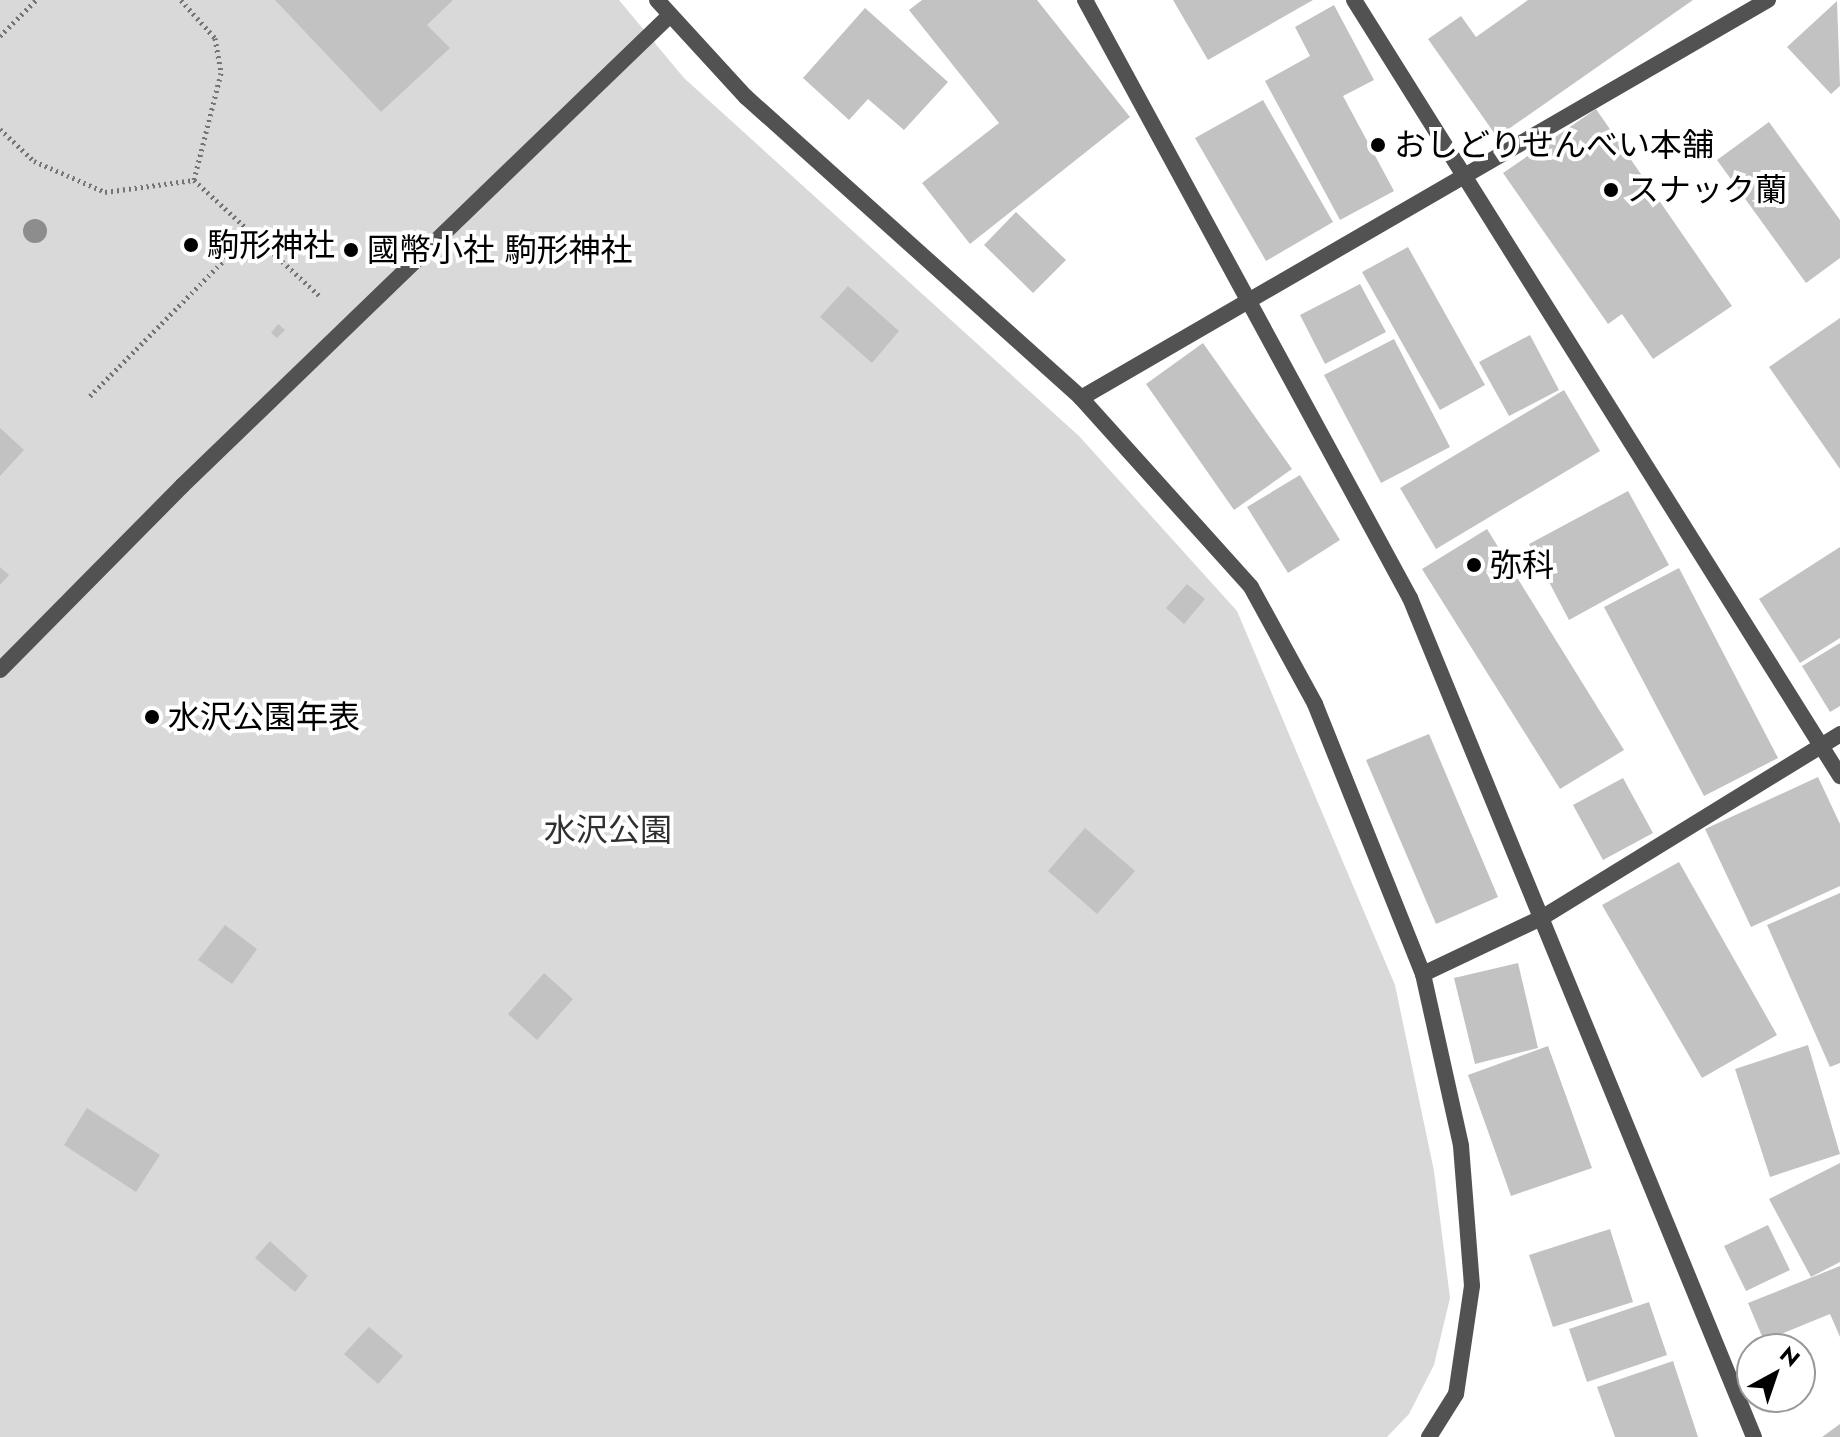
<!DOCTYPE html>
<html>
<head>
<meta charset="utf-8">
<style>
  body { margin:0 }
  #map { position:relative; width:1840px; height:1437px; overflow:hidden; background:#fff; font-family:Jost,"Noto Sans JP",sans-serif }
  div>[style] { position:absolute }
  .green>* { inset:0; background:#d9d9d9 }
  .building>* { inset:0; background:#c2c2c2 }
  .path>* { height:5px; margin-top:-2.5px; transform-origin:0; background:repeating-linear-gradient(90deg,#747474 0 2px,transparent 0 6px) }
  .lane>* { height:16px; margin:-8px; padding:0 8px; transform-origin:8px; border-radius:8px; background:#525252 }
  .street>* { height:16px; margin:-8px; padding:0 8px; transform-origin:8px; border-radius:8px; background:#525252 }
  .trees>* { width:24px; height:24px; margin:-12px; border-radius:50%; background:#8d8d8d }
  .dots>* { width:22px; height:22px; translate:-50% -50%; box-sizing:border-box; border:4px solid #fff; border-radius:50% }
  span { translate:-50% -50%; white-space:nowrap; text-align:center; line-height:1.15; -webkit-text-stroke:8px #fff; paint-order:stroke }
  .poi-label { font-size:32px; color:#000 }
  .left { translate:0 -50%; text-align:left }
  .park-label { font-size:32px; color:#303030 }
  .north { position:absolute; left:1736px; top:1333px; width:80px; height:80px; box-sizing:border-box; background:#fff; border:2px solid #999; border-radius:50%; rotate:40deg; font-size:22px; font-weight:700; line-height:32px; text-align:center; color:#000 }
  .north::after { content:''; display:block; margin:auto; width:28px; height:36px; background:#000; clip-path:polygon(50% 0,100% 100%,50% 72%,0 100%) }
</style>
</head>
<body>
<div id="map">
  <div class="green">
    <div style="clip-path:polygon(0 0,619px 0,684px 78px,1079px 436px,1237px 611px,1395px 985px,1434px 1171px,1450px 1298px,1434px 1365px,1409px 1414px,1387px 1437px,0 1437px)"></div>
  </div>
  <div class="building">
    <div style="clip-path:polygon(275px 0,453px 0,427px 25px,450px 48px,381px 112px)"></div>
    <div style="clip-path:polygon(922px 0,1037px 0,1130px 117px,970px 244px,922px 183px,999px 123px,909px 10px)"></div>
    <div style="clip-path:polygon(1173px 0,1313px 0,1208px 60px)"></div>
    <div style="clip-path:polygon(1528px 0,1693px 0,1497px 137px,1428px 39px,1461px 16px,1476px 37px)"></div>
    <div style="clip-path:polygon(1837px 1px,1840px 86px,1831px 94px,1787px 47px)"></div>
    <div style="clip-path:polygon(1334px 5px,1374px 80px,1343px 96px,1394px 191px,1340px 220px,1265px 81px,1310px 56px,1295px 27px)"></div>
    <div style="clip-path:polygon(865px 8px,948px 82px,904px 130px,868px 99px,849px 120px,803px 78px)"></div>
    <div style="clip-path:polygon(1263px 100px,1333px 222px,1266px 261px,1195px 138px)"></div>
    <div style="clip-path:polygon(1596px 109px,1732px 306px,1653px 359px,1622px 314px,1608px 324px,1503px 173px)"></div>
    <div style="clip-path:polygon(1769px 122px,1840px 220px,1840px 258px,1806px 283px,1717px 160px)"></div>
    <div style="clip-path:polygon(1016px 212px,1066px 260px,1033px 293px,984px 245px)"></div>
    <div style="clip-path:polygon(1408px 247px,1485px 385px,1440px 410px,1362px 272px)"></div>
    <div style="clip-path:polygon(1360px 284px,1386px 332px,1325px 364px,1300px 315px)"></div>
    <div style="clip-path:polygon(848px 286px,899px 331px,872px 363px,820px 317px)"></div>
    <div style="clip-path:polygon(1840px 318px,1840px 469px,1769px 367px)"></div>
    <div style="clip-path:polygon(278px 324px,285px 330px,277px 338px,271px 333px)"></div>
    <div style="clip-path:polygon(1530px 335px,1559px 390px,1509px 416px,1479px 362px)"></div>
    <div style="clip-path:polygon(1394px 339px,1450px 447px,1381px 483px,1324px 375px)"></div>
    <div style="clip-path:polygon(1203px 343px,1292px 469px,1234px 510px,1146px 384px)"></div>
    <div style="clip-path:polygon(1564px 390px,1600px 451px,1436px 549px,1400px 488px)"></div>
    <div style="clip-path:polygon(0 428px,24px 450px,0 476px)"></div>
    <div style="clip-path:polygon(1300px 475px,1340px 540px,1288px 573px,1247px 507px)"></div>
    <div style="clip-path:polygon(1628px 491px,1669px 565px,1569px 620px,1529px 544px)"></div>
    <div style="clip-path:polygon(1487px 529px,1624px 750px,1560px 789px,1422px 569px)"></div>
    <div style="clip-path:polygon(1840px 547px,1840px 638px,1800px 663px,1759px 599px)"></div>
    <div style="clip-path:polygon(0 567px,9px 575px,0 585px)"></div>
    <div style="clip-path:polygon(1679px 568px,1778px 758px,1704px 796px,1604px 607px)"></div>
    <div style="clip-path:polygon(1187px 584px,1205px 599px,1184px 624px,1166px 608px)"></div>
    <div style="clip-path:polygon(1840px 643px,1840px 706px,1830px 712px,1802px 666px)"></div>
    <div style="clip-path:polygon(1429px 734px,1498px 897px,1436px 924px,1366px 760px)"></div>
    <div style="clip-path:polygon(1818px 777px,1840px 824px,1840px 886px,1751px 927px,1705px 829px)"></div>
    <div style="clip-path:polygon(1623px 778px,1653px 833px,1603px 860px,1573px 805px)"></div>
    <div style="clip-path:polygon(1085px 828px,1135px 871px,1097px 914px,1048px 871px)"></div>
    <div style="clip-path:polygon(1679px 862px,1777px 1035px,1702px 1078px,1602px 905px)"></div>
    <div style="clip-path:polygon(1840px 893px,1840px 1063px,1830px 1067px,1767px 925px)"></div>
    <div style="clip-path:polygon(225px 925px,257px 949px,232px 984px,198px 960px)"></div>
    <div style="clip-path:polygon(1518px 963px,1538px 1048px,1475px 1064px,1454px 978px)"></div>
    <div style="clip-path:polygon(544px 973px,573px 999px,537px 1040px,508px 1014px)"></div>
    <div style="clip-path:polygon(1808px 1045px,1840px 1154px,1770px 1177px,1735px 1069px)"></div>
    <div style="clip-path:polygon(1548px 1046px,1592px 1168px,1511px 1196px,1468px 1075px)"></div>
    <div style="clip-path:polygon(87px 1108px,160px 1155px,136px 1192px,64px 1145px)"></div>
    <div style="clip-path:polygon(1840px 1163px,1840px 1262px,1811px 1277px,1769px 1199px)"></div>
    <div style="clip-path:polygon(1768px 1225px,1790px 1270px,1746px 1291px,1724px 1246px)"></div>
    <div style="clip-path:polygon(1610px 1229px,1633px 1302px,1553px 1327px,1529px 1255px)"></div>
    <div style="clip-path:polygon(270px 1241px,308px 1276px,295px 1292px,255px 1258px)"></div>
    <div style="clip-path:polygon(1840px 1266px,1840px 1337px,1830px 1314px,1764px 1341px,1748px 1303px)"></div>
    <div style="clip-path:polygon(1649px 1302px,1667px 1355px,1587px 1382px,1569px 1329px)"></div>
    <div style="clip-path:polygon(369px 1327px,403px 1356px,378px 1384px,344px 1354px)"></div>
    <div style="clip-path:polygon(1673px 1361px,1698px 1437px,1615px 1437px,1597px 1387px)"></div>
    <div style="clip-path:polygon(1840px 1424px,1840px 1437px,1822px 1437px)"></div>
  </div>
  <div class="path">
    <div style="left:181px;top:0;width:51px;rotate:48.2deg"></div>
    <div style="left:215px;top:38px;width:36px;rotate:80deg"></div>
    <div style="left:221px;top:73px;width:110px;rotate:104.2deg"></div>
    <div style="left:194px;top:180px;width:174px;rotate:42.7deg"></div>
    <div style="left:0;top:36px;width:51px;rotate:-45deg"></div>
    <div style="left:0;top:129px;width:47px;rotate:43.3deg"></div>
    <div style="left:34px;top:161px;width:77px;rotate:23.6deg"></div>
    <div style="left:105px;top:192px;width:90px;rotate:-7.7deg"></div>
    <div style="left:90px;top:396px;width:229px;rotate:-45.4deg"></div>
  </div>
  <div class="lane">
    <div style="left:0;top:670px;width:259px;rotate:-45.3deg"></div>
    <div style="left:182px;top:486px;width:678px;rotate:-43.98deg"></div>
  </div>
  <div class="street">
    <div style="left:657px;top:0;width:132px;rotate:47.5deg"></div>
    <div style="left:746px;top:97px;width:450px;rotate:41.9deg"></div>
    <div style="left:1081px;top:398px;width:794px;rotate:-30.09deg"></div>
    <div style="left:1085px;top:0;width:681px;rotate:61.48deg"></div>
    <div style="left:1410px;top:598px;width:907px;rotate:67.71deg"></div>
    <div style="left:1354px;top:0;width:916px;rotate:57.94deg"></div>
    <div style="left:1081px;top:398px;width:254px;rotate:48deg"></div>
    <div style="left:1251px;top:587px;width:133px;rotate:61.3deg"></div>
    <div style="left:1315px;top:704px;width:291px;rotate:68.2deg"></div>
    <div style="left:1423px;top:974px;width:176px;rotate:77.5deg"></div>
    <div style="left:1461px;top:1146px;width:140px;rotate:85.5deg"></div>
    <div style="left:1472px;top:1286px;width:109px;rotate:98.4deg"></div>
    <div style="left:1456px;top:1394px;width:51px;rotate:122.1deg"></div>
    <div style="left:1423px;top:974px;width:133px;rotate:-25.4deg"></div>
    <div style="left:1543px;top:917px;width:349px;rotate:-31.6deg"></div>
  </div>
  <div class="trees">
    <div style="left:35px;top:231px"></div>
  </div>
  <div class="dots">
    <div style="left:1378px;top:145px;background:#000"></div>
    <div style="left:1611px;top:190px;background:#000"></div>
    <div style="left:191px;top:245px;background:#000"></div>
    <div style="left:351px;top:250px;background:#000"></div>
    <div style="left:1474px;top:565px;background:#000"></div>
    <div style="left:152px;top:717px;background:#000"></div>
  </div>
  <div class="poi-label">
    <span class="left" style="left:1394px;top:145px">おしどりせんべい本舗</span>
    <span class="left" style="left:1627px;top:190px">スナック蘭</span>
    <span class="left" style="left:207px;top:245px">駒形神社</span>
    <span class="left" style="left:367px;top:250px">國幣小社 駒形神社</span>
    <span class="left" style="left:1490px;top:565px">弥科</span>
    <span class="left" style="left:168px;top:717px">水沢公園年表</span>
  </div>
  <div class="park-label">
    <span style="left:608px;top:830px">水沢公園</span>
  </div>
  <div class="north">N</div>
</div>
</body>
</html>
